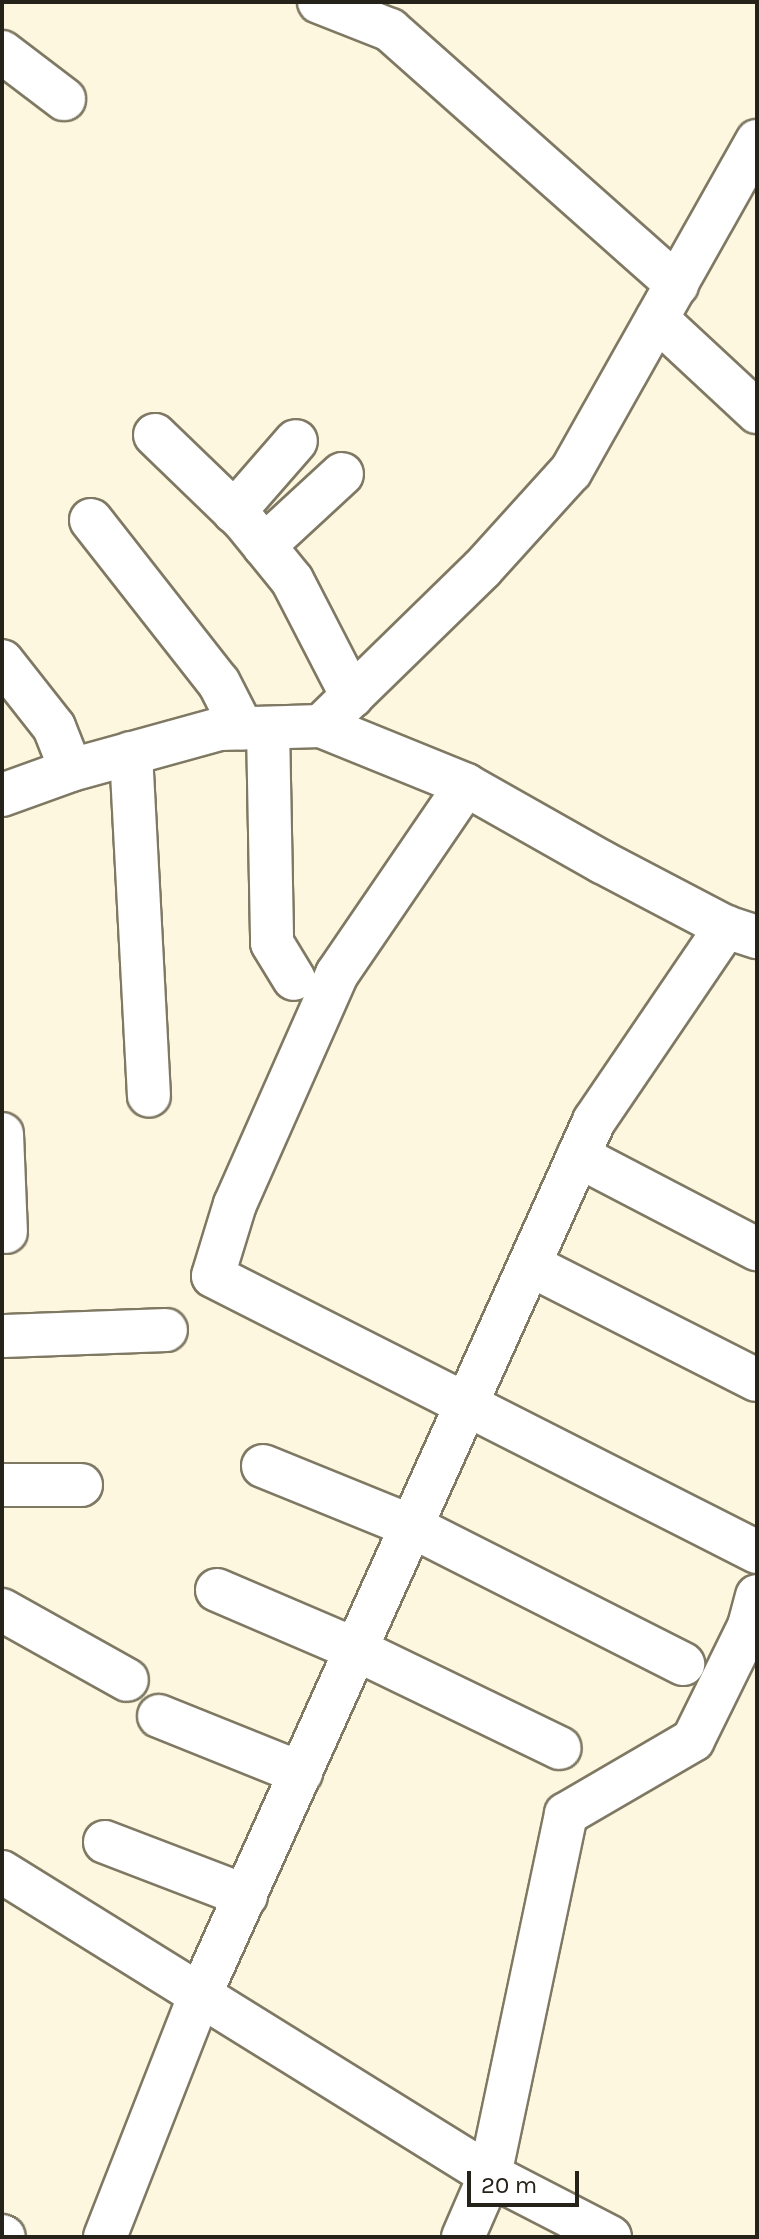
<!DOCTYPE html>
<html>
<head>
<meta charset="utf-8">
<style>
  body { margin:0 }
  #map { position:relative; width:759px; height:2239px; overflow:hidden; background:#fef7e0; font-family:Karla,sans-serif }
  div>[style] { position:absolute }
  .roads { filter:drop-shadow(2px 0 #7f7964) drop-shadow(-2px 0 #7f7964) drop-shadow(0 2px #7f7964) drop-shadow(0 -2px #7f7964) }
  .minor>* { height:42px; margin:-21px; padding:0 21px; transform-origin:21px; border-radius:21px; background:#fff }
  span { translate:-50% -50%; white-space:nowrap; text-align:center; line-height:1.15; -webkit-text-stroke:6px #fff; paint-order:stroke }
  .frame { position:absolute; inset:0; border:4px solid #25221a; pointer-events:none }
  .scale { position:absolute; left:467px; top:2171px; width:112px; height:36px; box-sizing:border-box; border:4px solid #25221a; border-top:0; padding-left:10px; font-size:24px; line-height:28px; white-space:nowrap; color:#25221a; -webkit-text-stroke:6px #fff; paint-order:stroke }
</style>
</head>
<body>
<div id="map">
  <div class="roads">
    <div class="minor">
      <div style="left:319px;top:2px;width:76px;rotate:21.5deg"></div>
      <div style="left:390px;top:30px;width:384px;rotate:41.6deg"></div>
      <div style="left:2px;top:52px;width:78px;rotate:37.2deg"></div>
      <div style="left:657px;top:319px;width:137px;rotate:42.9deg"></div>
      <div style="left:155px;top:435px;width:124px;rotate:44deg"></div>
      <div style="left:244px;top:521px;width:76px;rotate:50.9deg"></div>
      <div style="left:292px;top:580px;width:131px;rotate:62.7deg"></div>
      <div style="left:234px;top:512px;width:94px;rotate:-48.9deg"></div>
      <div style="left:91px;top:520px;width:207px;rotate:51.9deg"></div>
      <div style="left:219px;top:683px;width:51px;rotate:62.9deg"></div>
      <div style="left:264px;top:546px;width:106px;rotate:-42.7deg"></div>
      <div style="left:2px;top:661px;width:84px;rotate:51.8deg"></div>
      <div style="left:54px;top:727px;width:46px;rotate:68.4deg"></div>
      <div style="left:321px;top:726px;width:225px;rotate:-44.3deg"></div>
      <div style="left:482px;top:569px;width:132px;rotate:-47.8deg"></div>
      <div style="left:571px;top:471px;width:379px;rotate:-60.6deg"></div>
      <div style="left:268px;top:728px;width:215px;rotate:88.9deg"></div>
      <div style="left:272px;top:943px;width:42px;rotate:58.6deg"></div>
      <div style="left:131px;top:753px;width:343px;rotate:87deg"></div>
      <div style="left:466px;top:785px;width:229px;rotate:124.3deg"></div>
      <div style="left:337px;top:974px;width:252px;rotate:113.9deg"></div>
      <div style="left:235px;top:1204px;width:75px;rotate:107deg"></div>
      <div style="left:213px;top:1276px;width:610px;rotate:26.9deg"></div>
      <div style="left:2px;top:795px;width:73px;rotate:-19.9deg"></div>
      <div style="left:71px;top:770px;width:155px;rotate:-15.4deg"></div>
      <div style="left:220px;top:729px;width:101px;rotate:-1.7deg"></div>
      <div style="left:321px;top:726px;width:157px;rotate:22.1deg"></div>
      <div style="left:466px;top:785px;width:156px;rotate:29.5deg"></div>
      <div style="left:602px;top:862px;width:140px;rotate:27.7deg"></div>
      <div style="left:726px;top:927px;width:33px;rotate:18deg"></div>
      <div style="left:2px;top:1134px;width:98px;rotate:87.7deg"></div>
      <div style="left:578px;top:1156px;width:202px;rotate:27.5deg"></div>
      <div style="left:530px;top:1265px;width:254px;rotate:26.9deg"></div>
      <div style="left:2px;top:1336px;width:164px;rotate:-2.1deg"></div>
      <div style="left:263px;top:1466px;width:162px;rotate:22.1deg"></div>
      <div style="left:413px;top:1527px;width:303px;rotate:26.9deg"></div>
      <div style="left:2px;top:1485px;width:79px"></div>
      <div style="left:217px;top:1590px;width:152px;rotate:23.2deg"></div>
      <div style="left:357px;top:1650px;width:225px;rotate:25.8deg"></div>
      <div style="left:2px;top:1610px;width:143px;rotate:29.2deg"></div>
      <div style="left:159px;top:1716px;width:153px;rotate:21.9deg"></div>
      <div style="left:105px;top:1842px;width:151px;rotate:21deg"></div>
      <div style="left:2px;top:1872px;width:574px;rotate:31.84deg"></div>
      <div style="left:490px;top:2175px;width:135px;rotate:27.3deg"></div>
      <div style="left:2px;top:2236px;width:2px;rotate:27deg"></div>
      <div style="left:105px;top:2237px;width:260px;rotate:-68.6deg"></div>
      <div style="left:200px;top:1995px;width:959px;rotate:-65.73deg"></div>
      <div style="left:594px;top:1121px;width:235px;rotate:-55.8deg"></div>
      <div style="left:463px;top:2237px;width:68px;rotate:-66.5deg"></div>
      <div style="left:490px;top:2175px;width:369px;rotate:-78.1deg"></div>
      <div style="left:566px;top:1814px;width:147px;rotate:-30.2deg"></div>
      <div style="left:693px;top:1740px;width:127px;rotate:-63.8deg"></div>
      <div style="left:749px;top:1626px;width:31px;rotate:-75deg"></div>
    </div>
  </div>
  <div class="frame"></div>
  <div class="scale">20 m</div>
</div>
</body>
</html>
